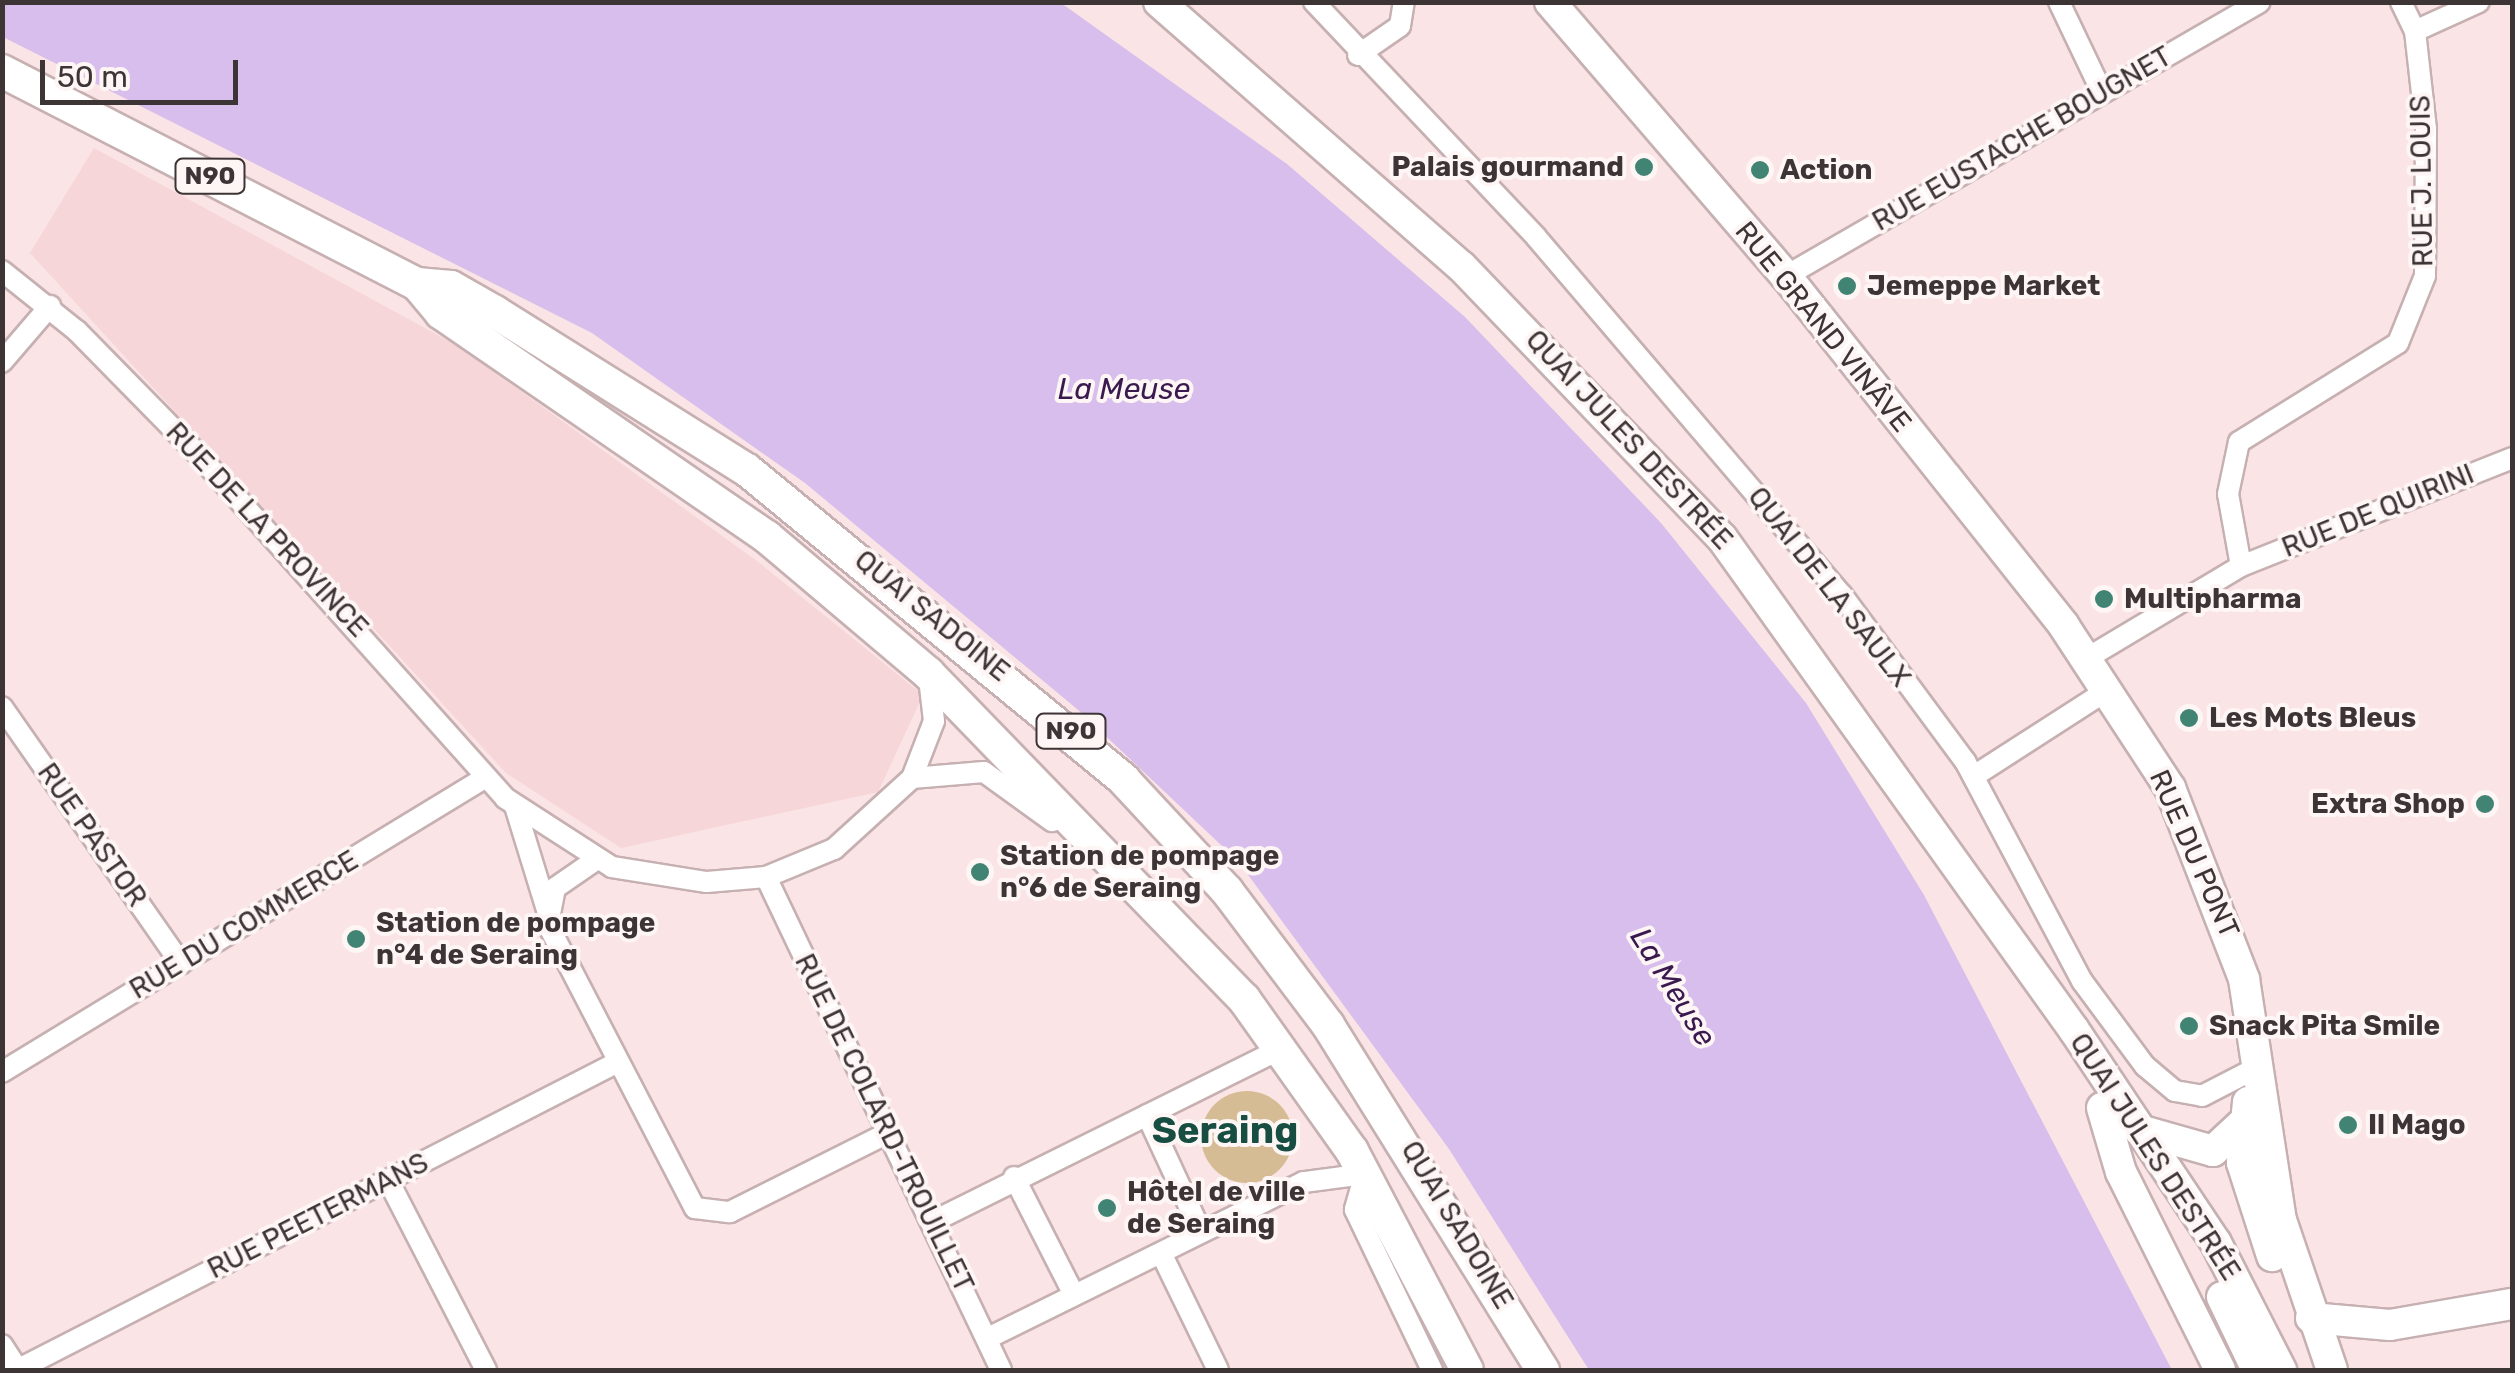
<!DOCTYPE html>
<html>
<head>
<meta charset="utf-8">
<style>
  body { margin:0 }
  #map { position:relative; width:2515px; height:1373px; overflow:hidden; background:#fbe4e5; font-family:Rubik,sans-serif }
  div>[style] { position:absolute }
  .built>* { inset:0; background:#f6d6d8 }
  .green>* { inset:0; background:#d5bc95 }
  .round { border-radius:50% }
  .water>* { inset:0; background:#d7beec }
  .roads { filter:drop-shadow(2px 0 #c6b0b1) drop-shadow(-2px 0 #c6b0b1) drop-shadow(0 2px #c6b0b1) drop-shadow(0 -2px #c6b0b1) }
  .street>* { height:20px; margin:-10px; padding:0 10px; transform-origin:10px; border-radius:10px; background:#fff }
  .secondary>* { height:30px; margin:-15px; padding:0 15px; transform-origin:15px; border-radius:15px; background:#fff }
  .primary>* { height:32px; margin:-16px; padding:0 16px; transform-origin:16px; border-radius:16px; background:#fff }
  .dots>* { width:28px; height:28px; translate:-50% -50%; box-sizing:border-box; border:5px solid #fef5f5; border-radius:50% }
  span { translate:-50% -50%; white-space:nowrap; text-align:center; line-height:1.15; -webkit-text-stroke:8px #fef5f5; paint-order:stroke }
  .shield-label span { padding:2px 8px; background:#fef5f5; border:2px solid; border-radius:8px; -webkit-text-stroke-width:0 }
  .shield-label { font-size:25px; color:#3d3435; font-weight:700 }
  .street-label { font-size:28px; color:#3d3435 }
  .poi-label { font-size:28px; color:#3d3435; font-weight:700 }
  .right { translate:-100% -50%; text-align:right }
  .left { translate:0 -50%; text-align:left }
  .water-label { font-size:30px; color:#3a194f; font-style:italic }
  .district-label { font-size:38px; color:#184e42; font-weight:700 }
  .frame { position:absolute; inset:0; border:5px solid #3d3435; pointer-events:none }
  .scale { position:absolute; left:40px; top:60px; width:198px; height:45px; box-sizing:border-box; border:5px solid #3d3435; border-top:0; padding-left:12px; font-size:30px; line-height:35px; white-space:nowrap; color:#3d3435; -webkit-text-stroke:8px #fef5f5; paint-order:stroke }
</style>
</head>
<body>
<div id="map">
  <div class="built">
    <div style="clip-path:polygon(94px 148px,458px 346px,757px 561px,923px 695px,878px 792px,621px 848px,506px 773px,30px 253px)"></div>
  </div>
  <div class="green">
    <div class="round" style="left:1201px;top:1091px;width:92px;height:92px"></div>
  </div>
  <div class="water">
    <div style="clip-path:polygon(2px 3px,1061px 3px,1287px 164px,1465px 317px,1661px 523px,1806px 703px,1924px 895px,2172px 1370px,1589px 1370px,1449px 1149px,1238px 861px,1077px 709px,805px 483px,592px 333px,3px 37px)"></div>
  </div>
  <div class="roads">
    <div class="street">
      <div style="left:1314px;top:2px;width:323px;rotate:46.6deg"></div>
      <div style="left:1536px;top:237px;width:471px;rotate:49.5deg"></div>
      <div style="left:1842px;top:595px;width:207px;rotate:53.5deg"></div>
      <div style="left:1965px;top:761px;width:249px;rotate:62deg"></div>
      <div style="left:2082px;top:981px;width:106px;rotate:53.5deg"></div>
      <div style="left:2145px;top:1066px;width:39px;rotate:40deg"></div>
      <div style="left:2175px;top:1091px;width:27px;rotate:10deg"></div>
      <div style="left:2202px;top:1096px;width:65px;rotate:-27.3deg"></div>
      <div style="left:2059px;top:2px;width:98px;rotate:64.5deg"></div>
      <div style="left:2415px;top:31px;width:70px;rotate:-24.4deg"></div>
      <div style="left:1358px;top:55px;width:51px;rotate:-34.6deg"></div>
      <div style="left:1400px;top:26px;width:24px;rotate:-81deg"></div>
      <div style="left:2px;top:271px;width:96px;rotate:38.7deg"></div>
      <div style="left:77px;top:331px;width:170px;rotate:45.5deg"></div>
      <div style="left:196px;top:452px;width:464px;rotate:48.2deg"></div>
      <div style="left:505px;top:798px;width:127px;rotate:32.8deg"></div>
      <div style="left:612px;top:867px;width:96px;rotate:9deg"></div>
      <div style="left:707px;top:882px;width:59px;rotate:-4.8deg"></div>
      <div style="left:766px;top:877px;width:74px;rotate:-22.4deg"></div>
      <div style="left:834px;top:849px;width:105px;rotate:-42.3deg"></div>
      <div style="left:912px;top:778px;width:61px;rotate:-68.9deg"></div>
      <div style="left:934px;top:721px;width:43px;rotate:-96.6deg"></div>
      <div style="left:1786px;top:276px;width:547px;rotate:-30.03deg"></div>
      <div style="left:2px;top:362px;width:74px;rotate:-49.4deg"></div>
      <div style="left:2241px;top:566px;width:73px;rotate:-100.2deg"></div>
      <div style="left:2228px;top:494px;width:53px;rotate:-78.1deg"></div>
      <div style="left:2239px;top:442px;width:187px;rotate:-31.9deg"></div>
      <div style="left:2398px;top:343px;width:72px;rotate:-68.1deg"></div>
      <div style="left:2425px;top:276px;width:147px;rotate:-89.6deg"></div>
      <div style="left:2426px;top:129px;width:99px;rotate:-96.4deg"></div>
      <div style="left:2415px;top:31px;width:32px;rotate:-116deg"></div>
      <div style="left:2089px;top:657px;width:177px;rotate:-30.9deg"></div>
      <div style="left:2241px;top:566px;width:292px;rotate:-21.7deg"></div>
      <div style="left:2px;top:707px;width:313px;rotate:55.1deg"></div>
      <div style="left:1974px;top:776px;width:161px;rotate:-32.8deg"></div>
      <div style="left:912px;top:778px;width:72px;rotate:-4.8deg"></div>
      <div style="left:984px;top:772px;width:84px;rotate:35.8deg"></div>
      <div style="left:515px;top:806px;width:109px;rotate:72.9deg"></div>
      <div style="left:597px;top:859px;width:51px;rotate:145.4deg"></div>
      <div style="left:555px;top:888px;width:38px;rotate:101deg"></div>
      <div style="left:548px;top:925px;width:319px;rotate:62.6deg"></div>
      <div style="left:695px;top:1208px;width:35px;rotate:7deg"></div>
      <div style="left:730px;top:1212px;width:177px;rotate:-26.6deg"></div>
      <div style="left:766px;top:877px;width:546px;rotate:64.51deg"></div>
      <div style="left:2px;top:1072px;width:567px;rotate:-31.36deg"></div>
      <div style="left:1147px;top:1115px;width:129px;rotate:65.2deg"></div>
      <div style="left:1365px;top:1174px;width:37px;rotate:106deg"></div>
      <div style="left:1355px;top:1210px;width:178px;rotate:64.3deg"></div>
      <div style="left:1014px;top:1177px;width:132px;rotate:63deg"></div>
      <div style="left:388px;top:1180px;width:214px;rotate:62.7deg"></div>
      <div style="left:932px;top:1222px;width:389px;rotate:-26.4deg"></div>
      <div style="left:1161px;top:1253px;width:130px;rotate:64deg"></div>
      <div style="left:990px;top:1337px;width:350px;rotate:-26.3deg"></div>
      <div style="left:1304px;top:1182px;width:62px;rotate:-7.5deg"></div>
      <div style="left:2px;top:1345px;width:30px;rotate:57deg"></div>
      <div style="left:17px;top:1370px;width:675px;rotate:-27.13deg"></div>
    </div>
    <div class="secondary">
      <div style="left:1159px;top:2px;width:401px;rotate:41.2deg"></div>
      <div style="left:1461px;top:266px;width:377px;rotate:46.2deg"></div>
      <div style="left:1722px;top:538px;width:605px;rotate:54.42deg"></div>
      <div style="left:2074px;top:1030px;width:256px;rotate:56.3deg"></div>
      <div style="left:2216px;top:1243px;width:143px;rotate:62.9deg"></div>
      <div style="left:1550px;top:2px;width:362px;rotate:49.3deg"></div>
      <div style="left:1786px;top:276px;width:447px;rotate:51.5deg"></div>
      <div style="left:2064px;top:626px;width:194px;rotate:56.8deg"></div>
      <div style="left:2170px;top:788px;width:205px;rotate:68.8deg"></div>
      <div style="left:2244px;top:979px;width:244px;rotate:81.3deg"></div>
      <div style="left:2281px;top:1220px;width:158px;rotate:71.2deg"></div>
      <div style="left:2248px;top:1102px;width:61px;rotate:95.6deg"></div>
      <div style="left:2242px;top:1163px;width:98px;rotate:72.1deg"></div>
      <div style="left:2102px;top:1108px;width:67px;rotate:73.5deg"></div>
      <div style="left:2121px;top:1172px;width:221px;rotate:63.4deg"></div>
      <div style="left:2139px;top:1130px;width:77px;rotate:15.8deg"></div>
      <div style="left:2213px;top:1151px;width:40px;rotate:-43deg"></div>
      <div style="left:2222px;top:1297px;width:81px;rotate:64.4deg"></div>
      <div style="left:2311px;top:1318px;width:79px;rotate:5.1deg"></div>
      <div style="left:2390px;top:1325px;width:124px;rotate:-9.8deg"></div>
    </div>
    <div class="primary">
      <div style="left:2px;top:71px;width:466px;rotate:27.2deg"></div>
      <div style="left:417px;top:284px;width:38px;rotate:50deg"></div>
      <div style="left:441px;top:313px;width:396px;rotate:34.5deg"></div>
      <div style="left:767px;top:537px;width:211px;rotate:40.2deg"></div>
      <div style="left:928px;top:673px;width:454px;rotate:45.9deg"></div>
      <div style="left:1244px;top:999px;width:186px;rotate:54.6deg"></div>
      <div style="left:1352px;top:1151px;width:247px;rotate:62.3deg"></div>
      <div style="left:417px;top:284px;width:34px;rotate:5deg"></div>
      <div style="left:451px;top:287px;width:51px;rotate:29.6deg"></div>
      <div style="left:495px;top:312px;width:297px;rotate:32.1deg"></div>
      <div style="left:747px;top:470px;width:488px;rotate:39.4deg"></div>
      <div style="left:1124px;top:780px;width:151px;rotate:47.1deg"></div>
      <div style="left:1227px;top:891px;width:168px;rotate:53deg"></div>
      <div style="left:1328px;top:1025px;width:407px;rotate:58.1deg"></div>
    </div>
  </div>
  <div class="dots">
    <div style="left:1644px;top:167px;background:#428473"></div>
    <div style="left:1760px;top:170px;background:#428473"></div>
    <div style="left:1847px;top:286px;background:#428473"></div>
    <div style="left:2104px;top:599px;background:#428473"></div>
    <div style="left:2189px;top:718px;background:#428473"></div>
    <div style="left:2485px;top:804px;background:#428473"></div>
    <div style="left:980px;top:872px;background:#428473"></div>
    <div style="left:356px;top:939px;background:#428473"></div>
    <div style="left:2189px;top:1026px;background:#428473"></div>
    <div style="left:2348px;top:1125px;background:#428473"></div>
    <div style="left:1107px;top:1208px;background:#428473"></div>
  </div>
  <div class="shield-label">
    <span style="left:210px;top:176px">N90</span>
    <span style="left:1071px;top:731px">N90</span>
  </div>
  <div class="street-label">
    <span style="left:2022px;top:139px;rotate:-30deg">RUE EUSTACHE BOUGNET</span>
    <span style="left:2422px;top:181px;rotate:-91deg">RUE J. LOUIS</span>
    <span style="left:1823px;top:327px;rotate:51deg">RUE GRAND VINÂVE</span>
    <span style="left:1629px;top:440px;rotate:47deg">QUAI JULES DESTRÉE</span>
    <span style="left:2378px;top:511px;rotate:-22deg">RUE DE QUIRINI</span>
    <span style="left:267px;top:530px;rotate:47deg">RUE DE LA PROVINCE</span>
    <span style="left:1829px;top:587px;rotate:52deg">QUAI DE LA SAULX</span>
    <span style="left:932px;top:616px;rotate:39deg">QUAI SADOINE</span>
    <span style="left:92px;top:835px;rotate:55deg">RUE PASTOR</span>
    <span style="left:2194px;top:854px;rotate:66deg">RUE DU PONT</span>
    <span style="left:244px;top:925px;rotate:-31deg">RUE DU COMMERCE</span>
    <span style="left:884px;top:1123px;rotate:64deg">RUE DE COLARD-TROUILLET</span>
    <span style="left:2155px;top:1157px;rotate:57deg">QUAI JULES DESTRÉE</span>
    <span style="left:318px;top:1216px;rotate:-27deg">RUE PEETERMANS</span>
    <span style="left:1457px;top:1225px;rotate:59deg">QUAI SADOINE</span>
  </div>
  <div class="poi-label">
    <span class="right" style="left:1624px;top:167px">Palais gourmand</span>
    <span class="left" style="left:1780px;top:170px">Action</span>
    <span class="left" style="left:1867px;top:286px">Jemeppe Market</span>
    <span class="left" style="left:2124px;top:599px">Multipharma</span>
    <span class="left" style="left:2209px;top:718px">Les Mots Bleus</span>
    <span class="right" style="left:2465px;top:804px">Extra Shop</span>
    <span class="left" style="left:1000px;top:872px">Station de pompage<br>n°6 de Seraing</span>
    <span class="left" style="left:376px;top:939px">Station de pompage<br>n°4 de Seraing</span>
    <span class="left" style="left:2209px;top:1026px">Snack Pita Smile</span>
    <span class="left" style="left:2368px;top:1125px">Il Mago</span>
    <span class="left" style="left:1127px;top:1208px">Hôtel de ville<br>de Seraing</span>
  </div>
  <div class="water-label">
    <span style="left:1124px;top:389px">La Meuse</span>
    <span style="left:1673px;top:987px;rotate:58deg">La Meuse</span>
  </div>
  <div class="district-label">
    <span style="left:1225px;top:1131px">Seraing</span>
  </div>
  <div class="frame"></div>
  <div class="scale">50 m</div>
</div>
</body>
</html>
